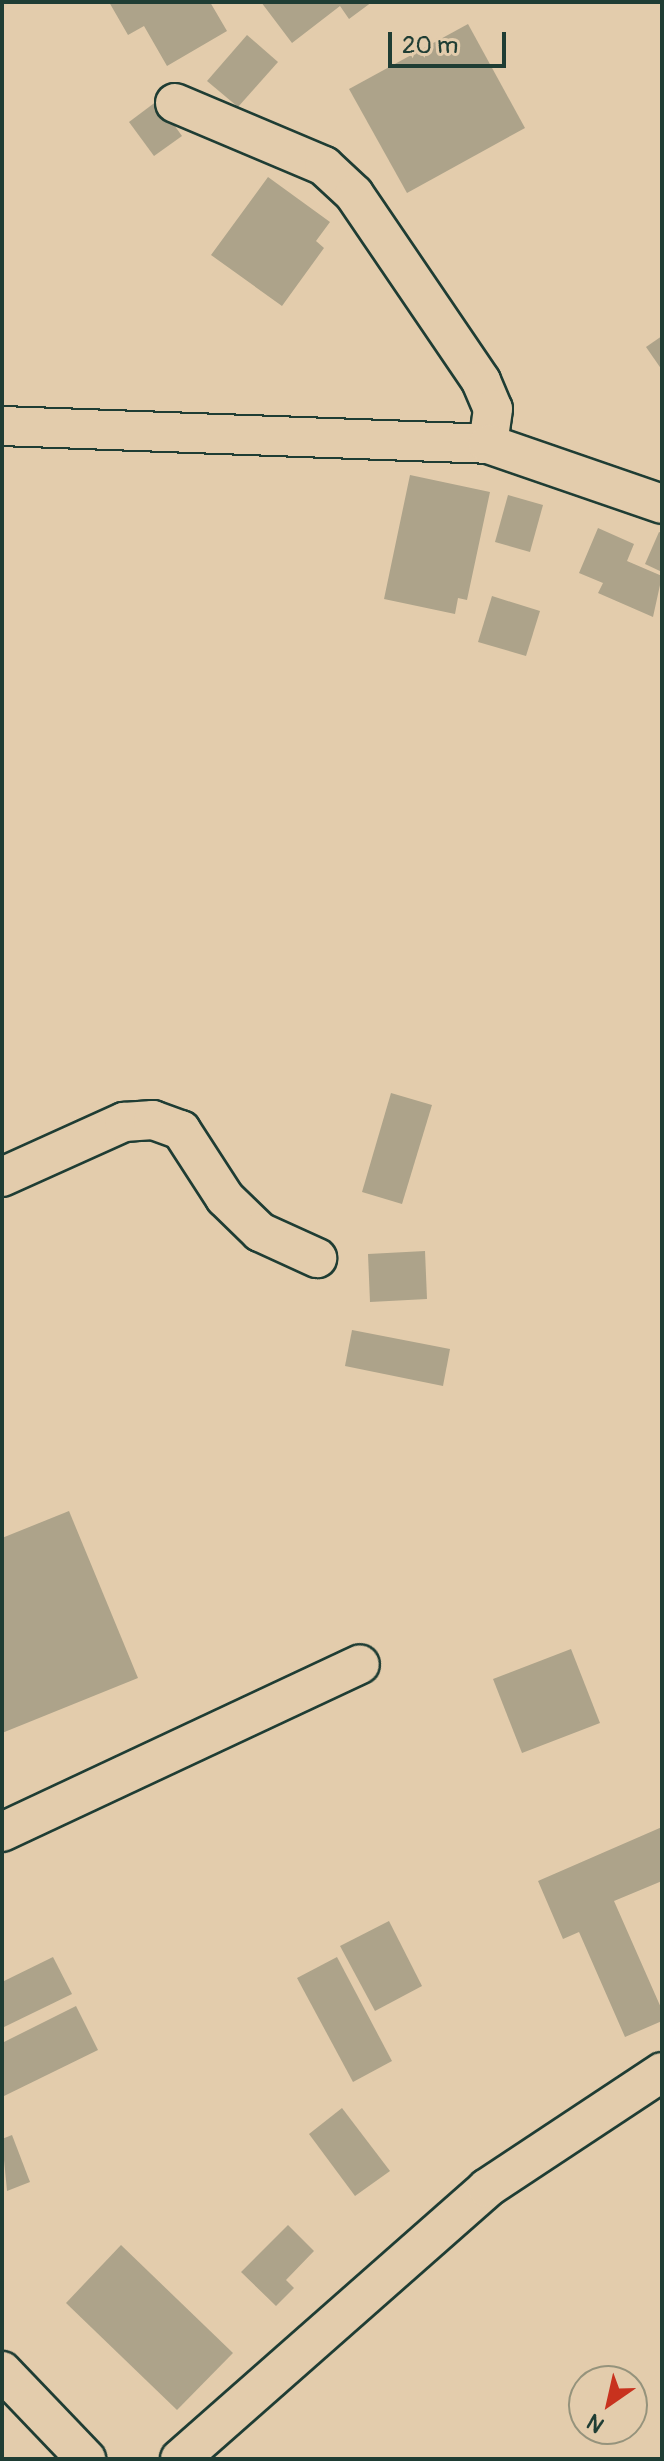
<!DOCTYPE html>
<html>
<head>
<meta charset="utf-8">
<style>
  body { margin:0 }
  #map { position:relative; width:664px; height:2461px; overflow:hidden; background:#e3ccac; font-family:Pangolin,sans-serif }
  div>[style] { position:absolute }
  .building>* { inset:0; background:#ada38a }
  .roads { filter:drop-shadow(2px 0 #1f3d34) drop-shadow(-2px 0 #1f3d34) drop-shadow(0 2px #1f3d34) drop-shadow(0 -2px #1f3d34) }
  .street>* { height:38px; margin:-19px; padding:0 19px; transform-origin:19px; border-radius:19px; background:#e3ccac }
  span { translate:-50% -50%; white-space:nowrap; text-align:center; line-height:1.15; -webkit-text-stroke:7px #e3ccac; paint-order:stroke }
  .frame { position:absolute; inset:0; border:4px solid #1f3d34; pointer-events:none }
  .north { position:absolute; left:568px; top:2365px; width:80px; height:80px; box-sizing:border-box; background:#e3ccac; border:2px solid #95937c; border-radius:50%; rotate:214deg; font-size:22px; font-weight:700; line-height:32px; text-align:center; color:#1f3d34 }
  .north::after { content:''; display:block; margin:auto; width:28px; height:36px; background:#c8321e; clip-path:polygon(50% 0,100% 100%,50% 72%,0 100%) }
  .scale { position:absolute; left:388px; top:32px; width:118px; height:36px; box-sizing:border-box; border:4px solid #1f3d34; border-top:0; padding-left:10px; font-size:24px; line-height:28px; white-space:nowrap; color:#1f3d34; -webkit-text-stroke:6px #e3ccac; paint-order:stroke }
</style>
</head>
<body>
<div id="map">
  <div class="building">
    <div style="clip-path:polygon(109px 2px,210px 2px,227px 31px,167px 66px,144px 26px,128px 35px)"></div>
    <div style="clip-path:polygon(261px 2px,372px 2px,349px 19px,340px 6px,292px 43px)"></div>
    <div style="clip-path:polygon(468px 24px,525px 128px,407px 193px,349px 89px)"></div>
    <div style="clip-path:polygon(247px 35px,278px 62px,238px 107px,207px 81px)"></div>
    <div style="clip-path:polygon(157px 101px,182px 136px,154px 156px,129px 122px)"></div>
    <div style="clip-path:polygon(268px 177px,330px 222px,316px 241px,324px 248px,282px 306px,211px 255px)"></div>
    <div style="clip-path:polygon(662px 336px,662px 370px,646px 347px)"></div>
    <div style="clip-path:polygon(410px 475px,490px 492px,467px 600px,458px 598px,455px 614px,384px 599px)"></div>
    <div style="clip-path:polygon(508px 495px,543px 505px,530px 552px,495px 542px)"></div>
    <div style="clip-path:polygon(598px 528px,634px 544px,627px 561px,662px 576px,653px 617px,598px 593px,603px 583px,579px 573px)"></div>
    <div style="clip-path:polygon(659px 532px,662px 533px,662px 572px,645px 564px)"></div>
    <div style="clip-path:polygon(492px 596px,540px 611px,526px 656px,478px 642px)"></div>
    <div style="clip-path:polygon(391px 1093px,432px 1105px,402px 1204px,362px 1192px)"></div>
    <div style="clip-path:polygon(425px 1251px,427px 1299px,370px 1302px,368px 1254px)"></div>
    <div style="clip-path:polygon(352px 1330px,450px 1349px,443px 1386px,345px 1366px)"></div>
    <div style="clip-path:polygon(69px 1511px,138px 1678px,2px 1733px,2px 1538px)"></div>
    <div style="clip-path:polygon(571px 1649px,600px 1723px,522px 1753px,493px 1679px)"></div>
    <div style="clip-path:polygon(662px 1827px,662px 1881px,614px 1901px,662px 2010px,662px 2021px,625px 2037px,579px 1932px,563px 1939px,538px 1881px)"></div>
    <div style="clip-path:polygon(389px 1921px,422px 1986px,375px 2011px,340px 1946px)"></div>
    <div style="clip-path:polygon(53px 1957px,72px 1994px,2px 2028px,2px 1982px)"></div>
    <div style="clip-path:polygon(337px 1957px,392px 2061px,353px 2082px,297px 1978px)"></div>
    <div style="clip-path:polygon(76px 2006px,98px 2050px,2px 2097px,2px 2043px)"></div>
    <div style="clip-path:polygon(342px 2108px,390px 2171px,355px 2196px,309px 2134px)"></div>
    <div style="clip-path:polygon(12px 2135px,30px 2182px,7px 2191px,2px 2139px)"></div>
    <div style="clip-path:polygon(288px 2225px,314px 2251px,286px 2280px,294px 2288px,276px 2306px,241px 2272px)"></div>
    <div style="clip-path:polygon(121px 2245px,233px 2353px,177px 2410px,66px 2303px)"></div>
  </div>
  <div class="roads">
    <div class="street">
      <div style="left:175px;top:103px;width:162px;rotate:22.9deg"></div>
      <div style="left:324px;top:166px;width:41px;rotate:43deg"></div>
      <div style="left:354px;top:194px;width:226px;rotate:55.8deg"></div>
      <div style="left:481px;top:381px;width:30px;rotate:67deg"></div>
      <div style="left:493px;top:409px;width:35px;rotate:98deg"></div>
      <div style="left:2px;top:426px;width:486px;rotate:2.1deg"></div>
      <div style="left:488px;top:444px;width:184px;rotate:19deg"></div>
      <div style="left:2px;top:1177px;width:134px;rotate:-24.3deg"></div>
      <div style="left:124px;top:1122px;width:29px;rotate:-4deg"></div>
      <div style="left:153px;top:1120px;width:30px;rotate:20deg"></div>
      <div style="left:181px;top:1130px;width:81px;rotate:57.1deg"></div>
      <div style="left:225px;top:1198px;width:49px;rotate:44.2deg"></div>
      <div style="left:260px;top:1232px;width:63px;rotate:24.5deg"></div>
      <div style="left:2px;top:1832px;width:395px;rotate:-25.1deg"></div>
      <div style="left:2px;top:2371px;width:122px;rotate:46.3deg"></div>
      <div style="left:180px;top:2459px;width:409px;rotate:-41.4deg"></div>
      <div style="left:487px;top:2188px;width:210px;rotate:-33.5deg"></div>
    </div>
  </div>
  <div class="frame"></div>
  <div class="north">N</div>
  <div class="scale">20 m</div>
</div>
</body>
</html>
